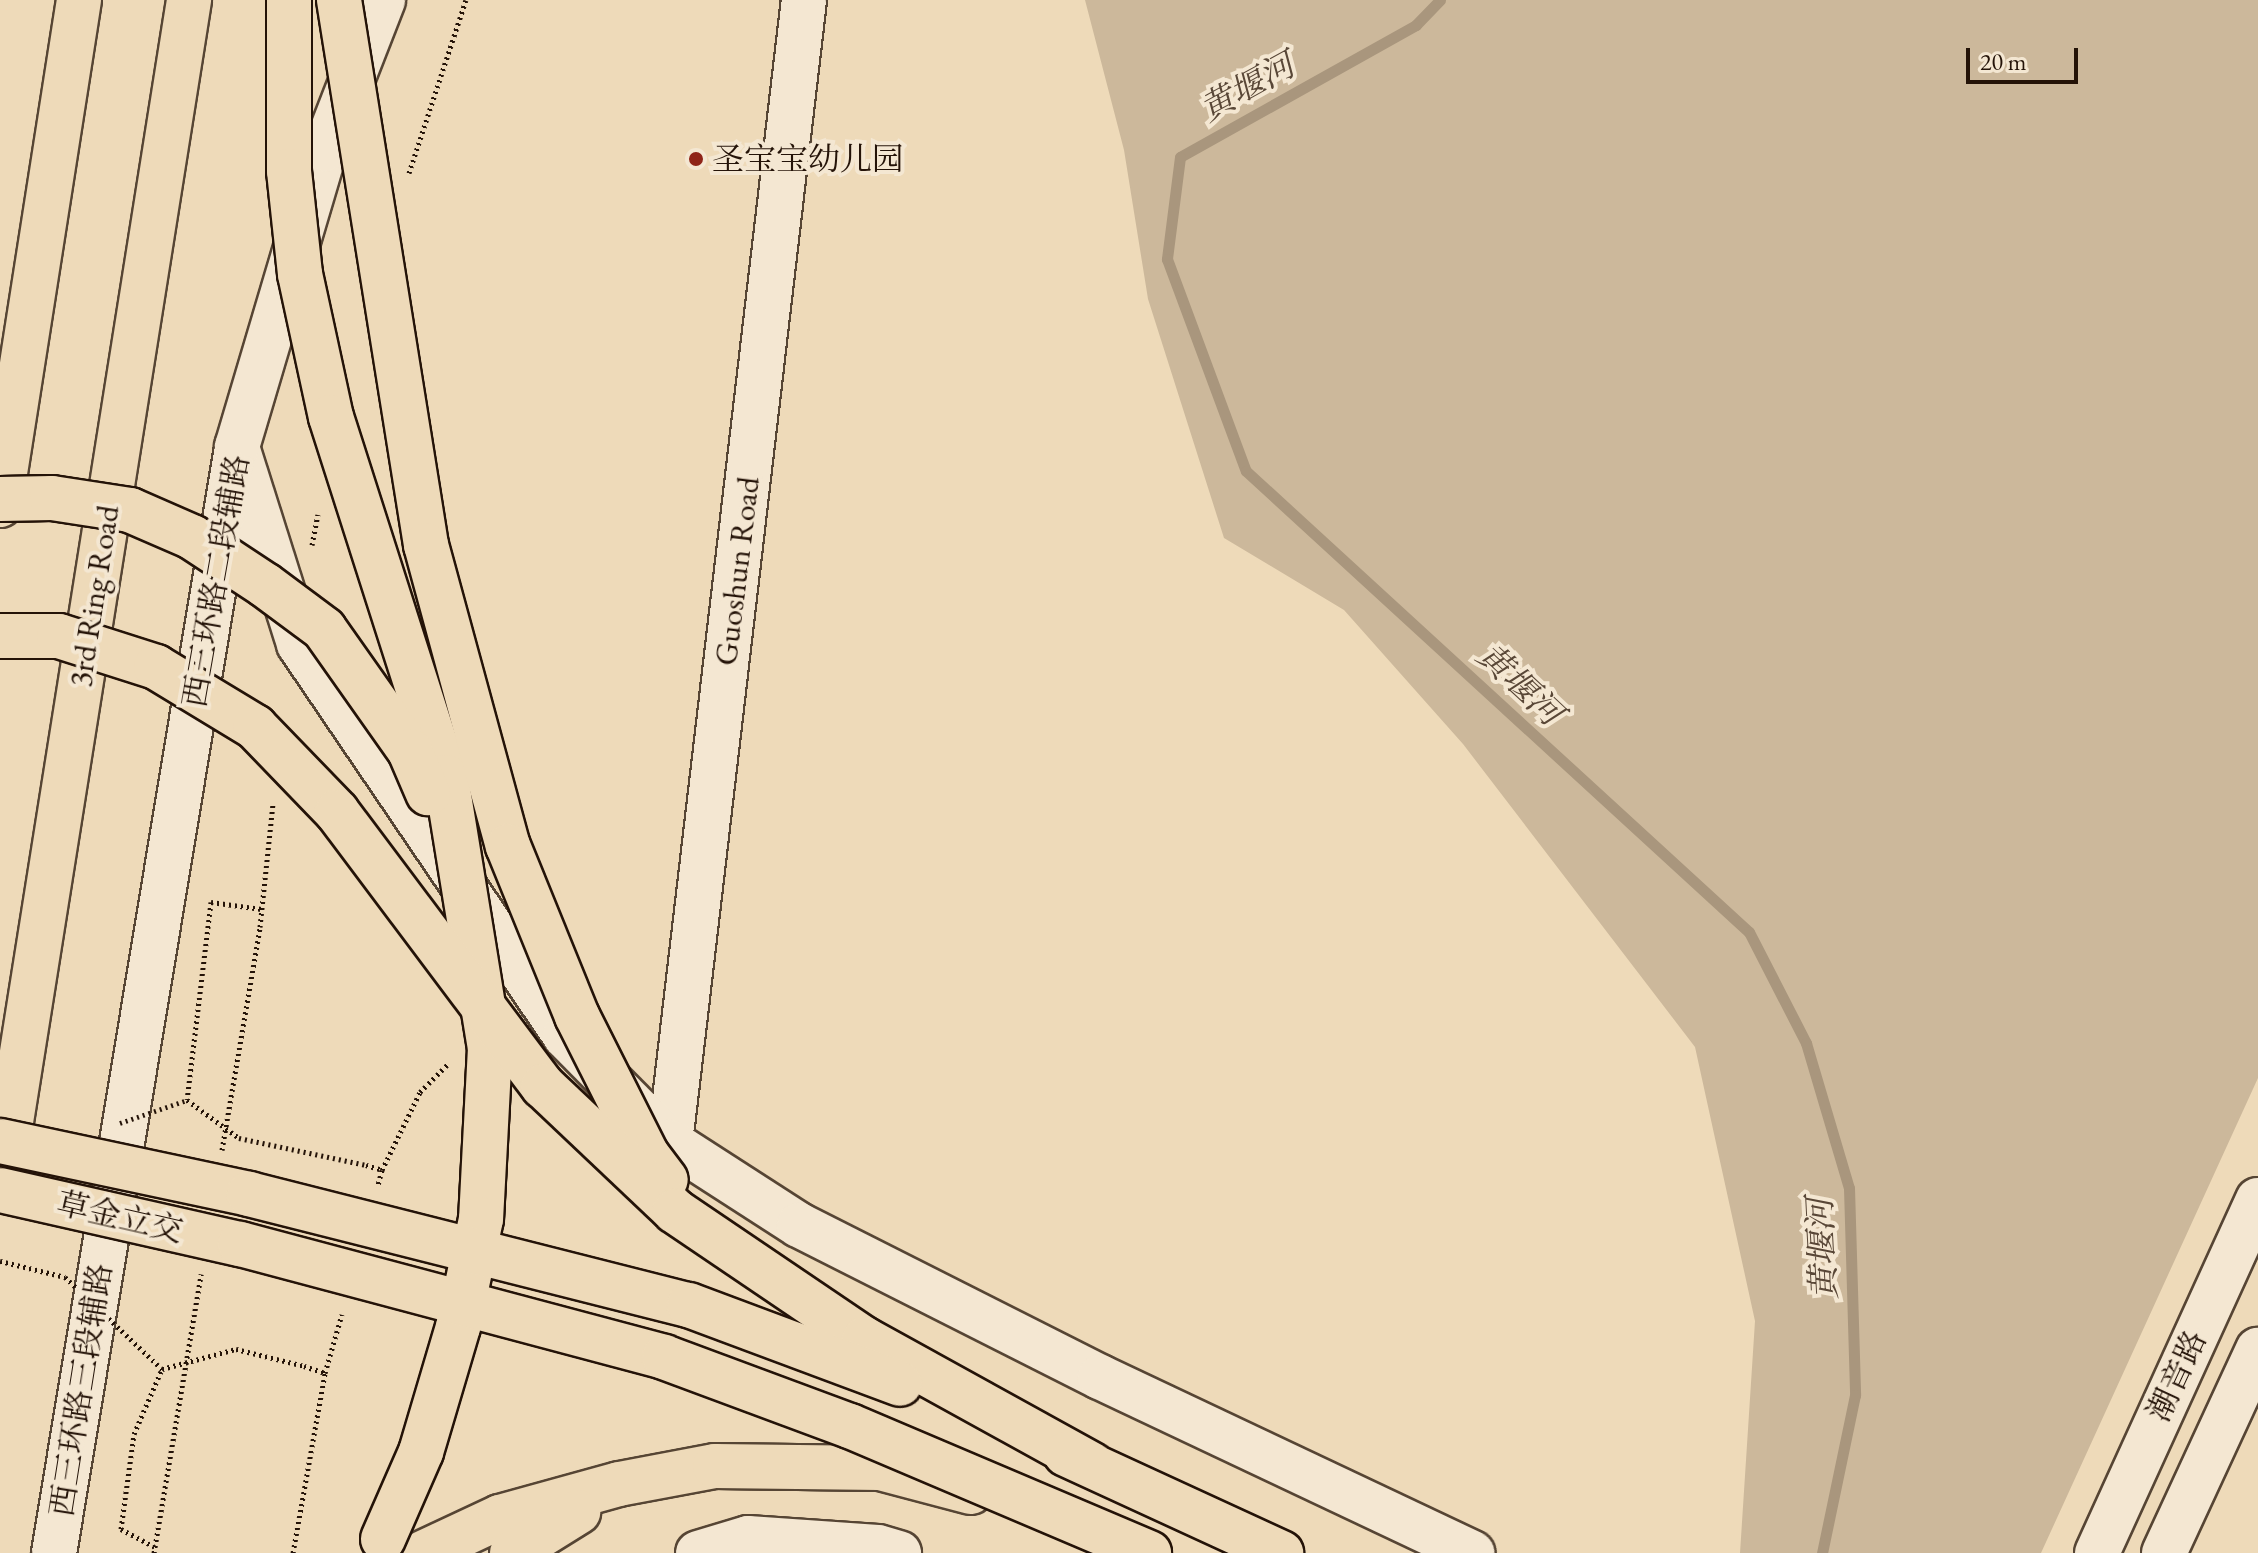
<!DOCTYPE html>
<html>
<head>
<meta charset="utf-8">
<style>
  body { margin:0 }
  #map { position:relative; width:2258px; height:1553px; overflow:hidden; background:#eedab9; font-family:"EB Garamond","Noto Serif SC",serif }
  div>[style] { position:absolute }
  .green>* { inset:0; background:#ccb89b }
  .stream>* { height:11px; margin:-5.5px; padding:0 5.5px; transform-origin:5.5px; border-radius:5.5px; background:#a9967d }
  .path>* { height:5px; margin-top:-2.5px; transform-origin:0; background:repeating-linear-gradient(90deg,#241308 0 2px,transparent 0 6px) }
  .roads { filter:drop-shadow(2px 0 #564534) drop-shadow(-2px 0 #564534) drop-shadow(0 2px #564534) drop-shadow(0 -2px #564534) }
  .minor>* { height:44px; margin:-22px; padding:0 22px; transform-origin:22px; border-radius:22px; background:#f4e7d2 }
  .tertiary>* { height:44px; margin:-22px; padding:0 22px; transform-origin:22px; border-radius:22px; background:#f4e7d2 }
  .secondary>* { height:44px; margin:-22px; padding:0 22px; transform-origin:22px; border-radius:22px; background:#f4e7d2 }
  .trunk>* { height:44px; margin:-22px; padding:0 22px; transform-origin:22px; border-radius:22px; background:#eedab9 }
  .path-bridge>* { height:5px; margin-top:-2.5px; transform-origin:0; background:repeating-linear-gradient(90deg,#241308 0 2px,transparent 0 6px) }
  .bridges { filter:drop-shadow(2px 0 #241308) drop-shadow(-2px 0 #241308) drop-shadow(0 2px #241308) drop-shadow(0 -2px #241308) }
  .trunk-bridge>* { height:44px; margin:-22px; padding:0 22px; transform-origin:22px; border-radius:22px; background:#eedab9 }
  .dots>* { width:22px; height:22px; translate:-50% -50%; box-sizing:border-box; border:4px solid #f4e7d2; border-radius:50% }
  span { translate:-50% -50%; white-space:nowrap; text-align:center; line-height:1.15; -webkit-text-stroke:8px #f4e7d2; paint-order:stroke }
  .poi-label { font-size:32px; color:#241308 }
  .left { translate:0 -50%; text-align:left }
  .street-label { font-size:32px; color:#241308 }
  .water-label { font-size:34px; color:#594737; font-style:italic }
  .scale { position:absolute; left:1966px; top:48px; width:112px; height:36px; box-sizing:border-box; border:4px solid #241308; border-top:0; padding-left:10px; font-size:24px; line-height:28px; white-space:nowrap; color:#241308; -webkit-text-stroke:6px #f4e7d2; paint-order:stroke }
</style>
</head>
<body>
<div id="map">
  <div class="green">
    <div style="clip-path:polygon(1085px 0,2258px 0,2258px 1078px,2041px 1553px,1740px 1553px,1755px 1321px,1695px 1047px,1463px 744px,1344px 610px,1224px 538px,1148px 299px,1124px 150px)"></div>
  </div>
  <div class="stream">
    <div style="left:1440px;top:0;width:35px;rotate:134deg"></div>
    <div style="left:1416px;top:25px;width:270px;rotate:150.8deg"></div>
    <div style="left:1180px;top:157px;width:103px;rotate:97.3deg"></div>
    <div style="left:1167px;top:259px;width:226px;rotate:69.6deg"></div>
    <div style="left:1246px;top:471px;width:682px;rotate:42.51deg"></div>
    <div style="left:1749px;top:932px;width:125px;rotate:62.8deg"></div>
    <div style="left:1806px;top:1043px;width:151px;rotate:73.5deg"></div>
    <div style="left:1849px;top:1188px;width:207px;rotate:88.3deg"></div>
    <div style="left:1855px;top:1395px;width:161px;rotate:101.8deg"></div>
  </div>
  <div class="path">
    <div style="left:409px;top:173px;width:182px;rotate:-71.8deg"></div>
    <div style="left:312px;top:545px;width:31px;rotate:-79deg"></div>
    <div style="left:211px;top:902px;width:51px;rotate:7.8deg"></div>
    <div style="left:222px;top:1150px;width:226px;rotate:-80.3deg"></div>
    <div style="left:260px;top:927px;width:124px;rotate:-84deg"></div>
    <div style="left:366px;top:1165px;width:17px;rotate:17deg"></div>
    <div style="left:382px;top:1170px;width:16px;rotate:105deg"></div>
    <div style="left:382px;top:1170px;width:87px;rotate:-64deg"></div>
    <div style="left:420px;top:1092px;width:41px;rotate:-45deg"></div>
    <div style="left:304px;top:1366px;width:22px;rotate:18deg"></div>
    <div style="left:325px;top:1373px;width:61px;rotate:-73.9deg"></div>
    <div style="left:121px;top:1529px;width:38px;rotate:28deg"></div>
    <div style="left:154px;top:1553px;width:283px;rotate:-80.4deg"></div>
    <div style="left:293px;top:1553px;width:183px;rotate:-79.9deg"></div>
  </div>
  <div class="roads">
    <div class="minor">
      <div style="left:670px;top:1142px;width:1150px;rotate:-83.31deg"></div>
    </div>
    <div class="tertiary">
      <div style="left:2097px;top:1553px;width:388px;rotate:-65.5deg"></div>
      <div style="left:2164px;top:1553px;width:224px;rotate:-65.2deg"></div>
    </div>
    <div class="secondary">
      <div style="left:237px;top:447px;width:207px;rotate:72.5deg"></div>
      <div style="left:299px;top:644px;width:474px;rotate:55.8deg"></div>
      <div style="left:565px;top:1036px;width:149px;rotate:45.3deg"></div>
      <div style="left:670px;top:1142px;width:153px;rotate:32.8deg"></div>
      <div style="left:799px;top:1225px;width:337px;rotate:26.8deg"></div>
      <div style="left:1100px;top:1377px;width:412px;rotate:25.3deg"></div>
      <div style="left:54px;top:1553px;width:1121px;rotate:-80.6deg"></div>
      <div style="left:237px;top:447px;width:311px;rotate:-73.5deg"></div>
      <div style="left:325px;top:149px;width:160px;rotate:-68.7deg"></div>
      <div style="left:698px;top:1553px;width:52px;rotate:-16.7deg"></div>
      <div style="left:748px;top:1538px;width:130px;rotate:4deg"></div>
      <div style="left:878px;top:1547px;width:22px;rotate:16deg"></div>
    </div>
    <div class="trunk">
      <div style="left:0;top:505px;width:511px;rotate:-81.11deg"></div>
      <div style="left:0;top:1191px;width:1206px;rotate:-80.98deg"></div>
      <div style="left:423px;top:1553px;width:85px;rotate:-25.1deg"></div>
      <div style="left:500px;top:1517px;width:123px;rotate:-15.5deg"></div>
      <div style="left:619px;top:1484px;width:98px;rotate:-10.6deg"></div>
      <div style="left:715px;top:1466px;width:165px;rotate:0.7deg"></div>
      <div style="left:880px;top:1468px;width:94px;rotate:14.8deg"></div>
      <div style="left:512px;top:1553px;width:78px;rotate:-31.8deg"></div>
    </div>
  </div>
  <div class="path-bridge">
    <div style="left:211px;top:902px;width:199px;rotate:96.9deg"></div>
    <div style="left:187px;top:1100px;width:64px;rotate:36.2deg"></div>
    <div style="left:239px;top:1138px;width:130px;rotate:12deg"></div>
    <div style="left:120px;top:1123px;width:71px;rotate:-18.9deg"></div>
    <div style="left:0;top:1261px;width:67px;rotate:13.8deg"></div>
    <div style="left:65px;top:1277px;width:134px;rotate:43.5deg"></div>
    <div style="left:121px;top:1529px;width:96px;rotate:-82.2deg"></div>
    <div style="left:134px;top:1434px;width:71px;rotate:-66.7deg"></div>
    <div style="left:162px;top:1369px;width:77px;rotate:-15.1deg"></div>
    <div style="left:236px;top:1349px;width:70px;rotate:14deg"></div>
  </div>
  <div class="bridges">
    <div class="trunk-bridge">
      <div style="left:289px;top:0;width:171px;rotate:90deg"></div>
      <div style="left:289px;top:171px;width:104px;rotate:83.9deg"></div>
      <div style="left:300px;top:274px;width:146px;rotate:77.8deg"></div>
      <div style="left:331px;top:417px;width:378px;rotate:72.3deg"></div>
      <div style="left:446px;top:777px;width:275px;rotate:80.8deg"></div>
      <div style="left:490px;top:1048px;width:171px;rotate:93deg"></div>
      <div style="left:481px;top:1219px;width:110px;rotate:102deg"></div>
      <div style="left:458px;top:1327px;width:130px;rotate:106.5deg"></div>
      <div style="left:421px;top:1452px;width:95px;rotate:113.6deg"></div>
      <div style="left:339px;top:0;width:552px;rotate:80.93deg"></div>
      <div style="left:426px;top:545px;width:312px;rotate:74.8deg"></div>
      <div style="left:508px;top:846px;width:183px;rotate:67.9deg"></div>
      <div style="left:577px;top:1016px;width:156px;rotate:63.3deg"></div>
      <div style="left:647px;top:1155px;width:31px;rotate:53deg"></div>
      <div style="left:0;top:499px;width:52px;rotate:-1.1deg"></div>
      <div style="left:52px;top:498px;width:79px;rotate:8.7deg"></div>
      <div style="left:130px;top:510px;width:68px;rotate:23.5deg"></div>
      <div style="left:192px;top:537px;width:87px;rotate:33.3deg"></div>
      <div style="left:265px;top:585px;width:74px;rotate:36.7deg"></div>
      <div style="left:324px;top:629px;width:149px;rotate:54.8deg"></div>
      <div style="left:410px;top:751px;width:46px;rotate:66.8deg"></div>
      <div style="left:0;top:636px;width:59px"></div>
      <div style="left:59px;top:636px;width:102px;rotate:17.7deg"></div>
      <div style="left:156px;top:667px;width:116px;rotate:31.2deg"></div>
      <div style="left:255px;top:727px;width:118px;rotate:46deg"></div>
      <div style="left:337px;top:812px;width:343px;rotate:53.1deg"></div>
      <div style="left:543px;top:1086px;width:182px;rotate:43.4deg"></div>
      <div style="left:675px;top:1211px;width:228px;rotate:34.1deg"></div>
      <div style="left:864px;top:1339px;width:260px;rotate:28.9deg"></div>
      <div style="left:0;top:1141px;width:255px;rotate:12deg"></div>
      <div style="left:249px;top:1194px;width:454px;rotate:14.2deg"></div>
      <div style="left:689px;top:1305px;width:225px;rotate:20.5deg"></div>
      <div style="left:0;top:1190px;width:246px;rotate:12.7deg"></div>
      <div style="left:240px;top:1244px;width:439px;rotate:14.9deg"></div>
      <div style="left:664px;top:1357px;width:198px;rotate:20.4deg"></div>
      <div style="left:850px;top:1426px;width:325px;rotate:23deg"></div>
      <div style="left:1066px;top:1454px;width:237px;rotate:24.7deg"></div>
    </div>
  </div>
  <div class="dots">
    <div style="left:696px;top:159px;background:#8f2418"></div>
  </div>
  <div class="poi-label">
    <span class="left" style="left:712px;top:159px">圣宝宝幼儿园</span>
  </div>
  <div class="street-label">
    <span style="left:737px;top:571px;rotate:-83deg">Guoshun Road</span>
    <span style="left:216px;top:581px;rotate:-80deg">西三环路二段辅路</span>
    <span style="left:94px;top:596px;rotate:-81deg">3rd Ring Road</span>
    <span style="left:120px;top:1217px;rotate:13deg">草金立交</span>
    <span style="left:2177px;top:1376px;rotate:-65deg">潮音路</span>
    <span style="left:81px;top:1390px;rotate:-81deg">西三环路三段辅路</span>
  </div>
  <div class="water-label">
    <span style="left:1247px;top:87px;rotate:-29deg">黄堰河</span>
    <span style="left:1520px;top:684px;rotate:43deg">黄堰河</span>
    <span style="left:1822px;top:1249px;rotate:-93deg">黄堰河</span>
  </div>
  <div class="scale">20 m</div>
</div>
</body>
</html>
